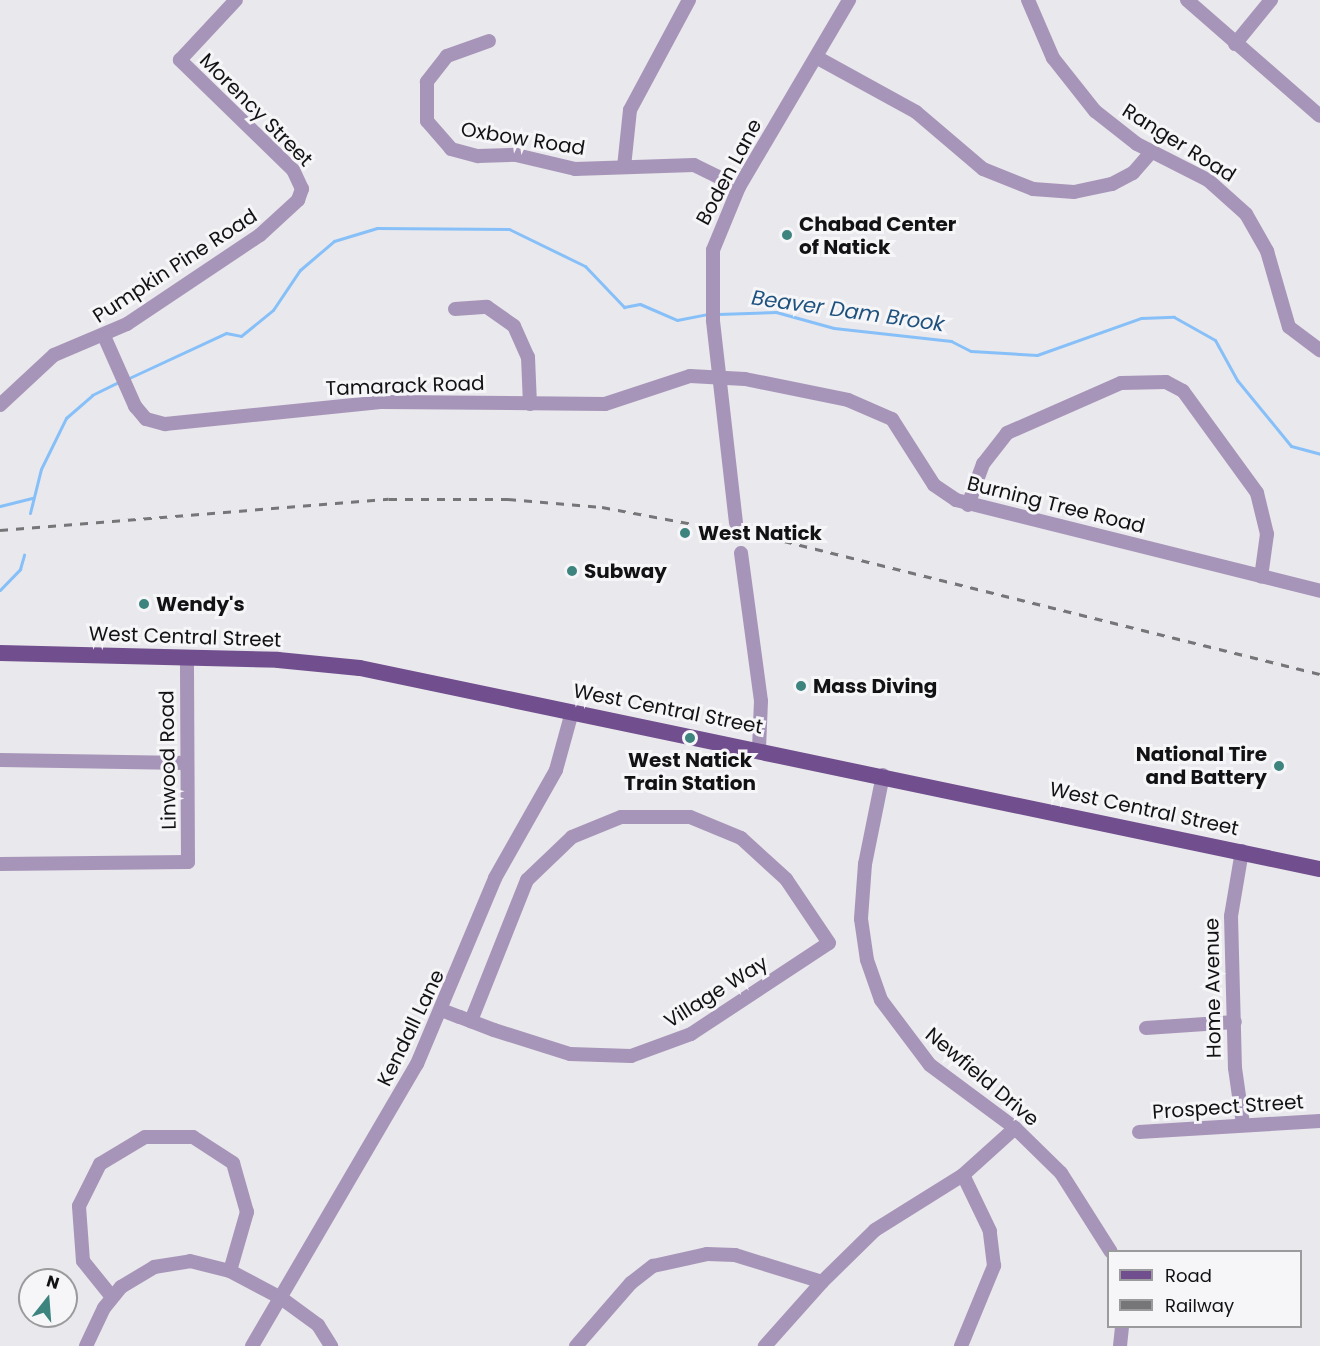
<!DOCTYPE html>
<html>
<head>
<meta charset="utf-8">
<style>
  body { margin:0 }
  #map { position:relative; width:1320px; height:1346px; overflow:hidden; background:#e9e8ec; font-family:Poppins,sans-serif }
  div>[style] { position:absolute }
  .stream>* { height:3px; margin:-1.5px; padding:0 1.5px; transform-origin:1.5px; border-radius:1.5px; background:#87c0f8 }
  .minor>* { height:14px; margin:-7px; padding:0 7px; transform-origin:7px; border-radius:7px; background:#a795b9 }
  .major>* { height:16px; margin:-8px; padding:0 8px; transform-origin:8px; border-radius:8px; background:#714f8e }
  .rail>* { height:3px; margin-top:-1.5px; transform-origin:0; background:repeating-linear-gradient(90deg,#767578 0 8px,transparent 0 16px) }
  .dots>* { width:16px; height:16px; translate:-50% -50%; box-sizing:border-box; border:3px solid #f6f6f9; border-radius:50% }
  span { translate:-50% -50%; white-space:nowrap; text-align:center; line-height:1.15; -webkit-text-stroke:6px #f6f6f9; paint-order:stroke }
  .street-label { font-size:20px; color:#121214 }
  .poi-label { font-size:20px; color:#121214; font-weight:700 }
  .left { translate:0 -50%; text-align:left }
  .right { translate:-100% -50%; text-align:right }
  .water-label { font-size:21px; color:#1e517e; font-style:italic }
  .legend { position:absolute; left:1107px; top:1250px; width:195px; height:78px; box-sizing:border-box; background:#f6f6f9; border:2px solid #9b9b9d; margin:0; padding:8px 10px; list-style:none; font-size:18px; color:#121214 }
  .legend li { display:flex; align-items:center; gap:12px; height:30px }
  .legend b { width:30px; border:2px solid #9b9b9d }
  .north { position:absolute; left:18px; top:1268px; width:60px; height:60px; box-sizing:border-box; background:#f6f6f9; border:2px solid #9b9b9d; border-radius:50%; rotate:17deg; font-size:16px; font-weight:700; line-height:24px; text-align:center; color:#121214 }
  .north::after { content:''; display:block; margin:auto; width:21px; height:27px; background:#3d847f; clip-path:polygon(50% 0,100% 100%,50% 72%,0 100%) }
</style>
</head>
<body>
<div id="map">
  <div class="stream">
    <div style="left:718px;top:314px;width:58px;rotate:-2deg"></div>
    <div style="left:776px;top:312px;width:60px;rotate:15.4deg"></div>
    <div style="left:834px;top:328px;width:118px;rotate:6.3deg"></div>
    <div style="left:951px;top:341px;width:22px;rotate:27deg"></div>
    <div style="left:971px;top:351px;width:66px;rotate:3.5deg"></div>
    <div style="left:1037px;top:355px;width:110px;rotate:-19.6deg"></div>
    <div style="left:1141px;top:318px;width:33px;rotate:-2deg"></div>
    <div style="left:1174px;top:317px;width:47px;rotate:29.3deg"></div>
    <div style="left:1215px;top:340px;width:46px;rotate:61.2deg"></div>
    <div style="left:1237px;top:380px;width:85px;rotate:50.7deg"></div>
    <div style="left:1291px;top:446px;width:30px;rotate:15deg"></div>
    <div style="left:127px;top:379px;width:109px;rotate:-24.9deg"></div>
    <div style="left:226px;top:333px;width:15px;rotate:11deg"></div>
    <div style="left:241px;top:336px;width:41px;rotate:-39.1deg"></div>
    <div style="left:273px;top:310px;width:48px;rotate:-56deg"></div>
    <div style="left:300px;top:270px;width:45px;rotate:-40.5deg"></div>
    <div style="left:334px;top:241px;width:45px;rotate:-16.8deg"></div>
    <div style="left:377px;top:228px;width:132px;rotate:0.4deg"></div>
    <div style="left:509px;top:229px;width:85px;rotate:26deg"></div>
    <div style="left:585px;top:266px;width:57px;rotate:46.4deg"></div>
    <div style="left:624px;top:307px;width:16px;rotate:-11deg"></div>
    <div style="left:640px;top:304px;width:40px;rotate:23.4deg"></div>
    <div style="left:677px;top:320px;width:32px;rotate:-11deg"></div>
    <div style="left:0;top:506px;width:33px;rotate:-14deg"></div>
    <div style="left:30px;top:513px;width:45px;rotate:-76deg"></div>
    <div style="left:41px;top:469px;width:57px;rotate:-63.9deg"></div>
    <div style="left:66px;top:418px;width:35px;rotate:-41deg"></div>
    <div style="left:92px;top:395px;width:32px;rotate:-26deg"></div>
    <div style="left:0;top:590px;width:29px;rotate:-46deg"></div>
    <div style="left:20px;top:569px;width:15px;rotate:-74deg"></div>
  </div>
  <div class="minor">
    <div style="left:1028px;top:0;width:63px;rotate:66.7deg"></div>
    <div style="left:1053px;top:58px;width:68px;rotate:51.6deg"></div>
    <div style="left:1095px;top:111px;width:53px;rotate:38.2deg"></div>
    <div style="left:1137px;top:144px;width:80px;rotate:26.9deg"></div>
    <div style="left:1208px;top:180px;width:51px;rotate:41.8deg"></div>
    <div style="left:1246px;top:214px;width:43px;rotate:60.4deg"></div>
    <div style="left:1267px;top:251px;width:79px;rotate:73.9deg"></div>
    <div style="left:1289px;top:327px;width:39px;rotate:37deg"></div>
    <div style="left:1187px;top:0;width:176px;rotate:41.1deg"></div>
    <div style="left:489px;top:41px;width:45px;rotate:160.3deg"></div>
    <div style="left:447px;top:56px;width:33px;rotate:128deg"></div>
    <div style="left:427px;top:82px;width:39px;rotate:90deg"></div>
    <div style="left:427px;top:121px;width:37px;rotate:49deg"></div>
    <div style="left:451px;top:149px;width:28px;rotate:15deg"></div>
    <div style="left:478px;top:156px;width:38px;rotate:-2deg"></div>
    <div style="left:516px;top:155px;width:61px;rotate:13.3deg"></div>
    <div style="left:575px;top:169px;width:119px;rotate:-1.9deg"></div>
    <div style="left:694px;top:165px;width:50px;rotate:26.1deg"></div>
    <div style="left:1235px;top:44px;width:57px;rotate:-50.7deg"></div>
    <div style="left:816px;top:57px;width:114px;rotate:28.8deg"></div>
    <div style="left:916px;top:112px;width:88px;rotate:40.4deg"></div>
    <div style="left:983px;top:169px;width:54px;rotate:21.8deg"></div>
    <div style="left:1033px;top:189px;width:41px;rotate:4.2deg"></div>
    <div style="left:1074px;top:192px;width:39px;rotate:-12deg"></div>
    <div style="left:1112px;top:184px;width:24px;rotate:-28deg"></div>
    <div style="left:1133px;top:173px;width:28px;rotate:-49deg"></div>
    <div style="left:624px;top:167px;width:57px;rotate:-84deg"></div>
    <div style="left:630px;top:110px;width:125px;rotate:-61.8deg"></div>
    <div style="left:455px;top:309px;width:32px;rotate:-4deg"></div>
    <div style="left:487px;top:307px;width:33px;rotate:35deg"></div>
    <div style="left:514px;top:326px;width:34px;rotate:66deg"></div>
    <div style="left:528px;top:357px;width:47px;rotate:87.6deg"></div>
    <div style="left:104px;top:336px;width:77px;rotate:66.1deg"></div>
    <div style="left:135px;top:406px;width:17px;rotate:50deg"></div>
    <div style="left:146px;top:419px;width:20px;rotate:15deg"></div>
    <div style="left:165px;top:424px;width:219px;rotate:-5.8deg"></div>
    <div style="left:383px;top:402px;width:222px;rotate:0.5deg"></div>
    <div style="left:605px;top:404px;width:89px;rotate:-18.2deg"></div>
    <div style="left:690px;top:376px;width:55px;rotate:3.1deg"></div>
    <div style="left:745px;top:379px;width:105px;rotate:11.5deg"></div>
    <div style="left:848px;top:400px;width:48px;rotate:23.4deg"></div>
    <div style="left:892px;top:419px;width:78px;rotate:57.5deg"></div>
    <div style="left:934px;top:485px;width:27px;rotate:34deg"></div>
    <div style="left:956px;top:500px;width:375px;rotate:14deg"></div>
    <div style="left:0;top:405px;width:74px;rotate:-42.8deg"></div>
    <div style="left:54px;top:355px;width:79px;rotate:-23deg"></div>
    <div style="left:127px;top:324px;width:160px;rotate:-33.8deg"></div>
    <div style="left:260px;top:235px;width:52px;rotate:-42.6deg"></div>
    <div style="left:298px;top:200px;width:12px;rotate:-70deg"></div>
    <div style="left:302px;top:189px;width:21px;rotate:-115deg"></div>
    <div style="left:293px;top:170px;width:158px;rotate:-135.8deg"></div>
    <div style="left:180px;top:60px;width:82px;rotate:-47deg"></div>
    <div style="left:968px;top:505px;width:44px;rotate:-69.9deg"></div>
    <div style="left:983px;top:464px;width:39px;rotate:-52deg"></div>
    <div style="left:1007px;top:433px;width:124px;rotate:-23.7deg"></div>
    <div style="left:1121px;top:383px;width:45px;rotate:-1.3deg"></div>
    <div style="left:1166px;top:382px;width:19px;rotate:28deg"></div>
    <div style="left:1183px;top:391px;width:126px;rotate:54deg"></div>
    <div style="left:1257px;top:493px;width:42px;rotate:76.3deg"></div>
    <div style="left:1267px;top:534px;width:43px;rotate:97.9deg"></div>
    <div style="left:736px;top:523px;width:204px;rotate:-96.5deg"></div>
    <div style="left:713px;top:320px;width:70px;rotate:-90deg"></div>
    <div style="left:713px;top:250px;width:68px;rotate:-67.6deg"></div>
    <div style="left:739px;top:187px;width:217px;rotate:-59.5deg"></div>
    <div style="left:741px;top:553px;width:149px;rotate:82.3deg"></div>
    <div style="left:761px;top:701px;width:48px;rotate:92.4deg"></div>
    <div style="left:0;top:760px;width:186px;rotate:0.9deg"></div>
    <div style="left:883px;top:775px;width:91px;rotate:101.4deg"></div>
    <div style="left:865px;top:864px;width:55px;rotate:94.2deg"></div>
    <div style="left:861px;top:919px;width:41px;rotate:81.7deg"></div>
    <div style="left:867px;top:960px;width:42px;rotate:70.7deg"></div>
    <div style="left:881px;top:1000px;width:81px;rotate:53deg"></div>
    <div style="left:930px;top:1065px;width:106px;rotate:36.5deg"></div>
    <div style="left:1015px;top:1128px;width:64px;rotate:44.4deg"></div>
    <div style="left:1061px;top:1173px;width:93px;rotate:57.7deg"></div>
    <div style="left:1242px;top:851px;width:66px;rotate:99.6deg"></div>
    <div style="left:1231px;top:916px;width:152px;rotate:88.5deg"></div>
    <div style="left:1235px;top:1068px;width:57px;rotate:81.9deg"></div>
    <div style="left:0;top:864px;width:188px;rotate:-0.6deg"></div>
    <div style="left:188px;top:862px;width:205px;rotate:-90.3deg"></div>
    <div style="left:444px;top:1011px;width:17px;rotate:21deg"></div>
    <div style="left:460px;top:1017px;width:36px;rotate:21deg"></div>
    <div style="left:494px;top:1030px;width:80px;rotate:17.5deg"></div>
    <div style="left:570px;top:1054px;width:61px;rotate:1.9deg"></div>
    <div style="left:631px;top:1056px;width:64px;rotate:-20.1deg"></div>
    <div style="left:691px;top:1034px;width:165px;rotate:-33.4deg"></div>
    <div style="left:829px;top:943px;width:77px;rotate:-123.9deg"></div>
    <div style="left:786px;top:879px;width:61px;rotate:-137.7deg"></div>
    <div style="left:741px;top:838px;width:55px;rotate:-157.6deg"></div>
    <div style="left:690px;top:817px;width:69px;rotate:180deg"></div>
    <div style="left:621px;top:817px;width:53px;rotate:157.8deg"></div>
    <div style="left:572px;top:837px;width:62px;rotate:136.3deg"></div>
    <div style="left:527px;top:880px;width:152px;rotate:111.7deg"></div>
    <div style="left:1146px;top:1028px;width:89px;rotate:-3.9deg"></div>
    <div style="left:1139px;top:1132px;width:181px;rotate:-3.5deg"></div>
    <div style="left:822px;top:1282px;width:74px;rotate:-44.5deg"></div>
    <div style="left:875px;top:1230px;width:104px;rotate:-32deg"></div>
    <div style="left:963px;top:1175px;width:70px;rotate:-42.1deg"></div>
    <div style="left:112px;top:1297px;width:46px;rotate:-128.9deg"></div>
    <div style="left:83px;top:1261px;width:55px;rotate:-94.2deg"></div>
    <div style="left:79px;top:1206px;width:47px;rotate:-63.4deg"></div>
    <div style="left:100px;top:1164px;width:52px;rotate:-31deg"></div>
    <div style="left:145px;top:1137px;width:48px"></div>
    <div style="left:193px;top:1137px;width:48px;rotate:33deg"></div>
    <div style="left:233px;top:1163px;width:51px;rotate:74.1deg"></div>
    <div style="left:247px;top:1212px;width:61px;rotate:106.1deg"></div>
    <div style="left:86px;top:1346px;width:42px;rotate:-64.7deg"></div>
    <div style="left:104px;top:1308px;width:27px;rotate:-51deg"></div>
    <div style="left:121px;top:1287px;width:39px;rotate:-31deg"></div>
    <div style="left:154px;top:1267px;width:36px;rotate:-9deg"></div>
    <div style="left:190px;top:1261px;width:41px;rotate:14deg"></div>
    <div style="left:230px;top:1271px;width:58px;rotate:27.9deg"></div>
    <div style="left:281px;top:1298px;width:46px;rotate:36.1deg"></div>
    <div style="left:318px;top:1325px;width:25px;rotate:58deg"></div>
    <div style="left:252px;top:1346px;width:327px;rotate:-59.7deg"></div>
    <div style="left:417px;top:1064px;width:202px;rotate:-67.2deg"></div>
    <div style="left:495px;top:878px;width:124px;rotate:-60.5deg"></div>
    <div style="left:556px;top:770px;width:60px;rotate:-74.6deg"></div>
    <div style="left:576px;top:1346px;width:84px;rotate:-48.9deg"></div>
    <div style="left:631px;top:1283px;width:28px;rotate:-38deg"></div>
    <div style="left:653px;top:1266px;width:55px;rotate:-12.5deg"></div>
    <div style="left:707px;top:1254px;width:28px;rotate:2deg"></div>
    <div style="left:735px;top:1255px;width:91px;rotate:17.2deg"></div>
    <div style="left:822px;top:1282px;width:86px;rotate:131.7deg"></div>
    <div style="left:961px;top:1346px;width:87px;rotate:-67.6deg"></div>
    <div style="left:994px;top:1266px;width:35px;rotate:-97deg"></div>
    <div style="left:990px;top:1231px;width:62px;rotate:-115.7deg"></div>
    <div style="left:1120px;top:1346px;width:20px;rotate:-84deg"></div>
  </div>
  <div class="major">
    <div style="left:0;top:653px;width:278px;rotate:1.4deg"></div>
    <div style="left:278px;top:660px;width:82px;rotate:5.6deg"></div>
    <div style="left:360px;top:668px;width:981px;rotate:11.83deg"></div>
  </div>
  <div class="rail">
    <div style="left:0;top:530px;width:390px;rotate:-4.6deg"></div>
    <div style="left:389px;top:499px;width:119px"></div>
    <div style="left:508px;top:499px;width:94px;rotate:4.9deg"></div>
    <div style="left:602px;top:507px;width:185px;rotate:10.6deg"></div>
    <div style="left:784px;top:541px;width:552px;rotate:13.94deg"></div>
  </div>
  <div class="dots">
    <div style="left:787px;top:235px;background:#3d847f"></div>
    <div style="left:685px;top:533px;background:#3d847f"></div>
    <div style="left:572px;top:571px;background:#3d847f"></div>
    <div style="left:144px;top:604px;background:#3d847f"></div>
    <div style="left:801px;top:686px;background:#3d847f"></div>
    <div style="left:690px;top:738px;background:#3d847f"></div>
    <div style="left:1279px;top:766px;background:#3d847f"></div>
  </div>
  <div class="street-label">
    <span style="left:256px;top:110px;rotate:45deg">Morency Street</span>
    <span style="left:523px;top:139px;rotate:9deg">Oxbow Road</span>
    <span style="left:1179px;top:143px;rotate:32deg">Ranger Road</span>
    <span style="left:729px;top:172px;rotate:-62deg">Boden Lane</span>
    <span style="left:175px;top:266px;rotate:-33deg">Pumpkin Pine Road</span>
    <span style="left:405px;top:386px;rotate:-2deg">Tamarack Road</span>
    <span style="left:1056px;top:505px;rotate:14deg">Burning Tree Road</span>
    <span style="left:185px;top:637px;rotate:2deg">West Central Street</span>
    <span style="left:668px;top:709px;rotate:11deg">West Central Street</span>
    <span style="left:168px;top:760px;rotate:-91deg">Linwood Road</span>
    <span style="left:1144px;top:809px;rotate:12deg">West Central Street</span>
    <span style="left:1213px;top:988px;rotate:-91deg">Home Avenue</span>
    <span style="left:716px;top:992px;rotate:-32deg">Village Way</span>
    <span style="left:411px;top:1028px;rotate:-64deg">Kendall Lane</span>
    <span style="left:982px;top:1077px;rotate:40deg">Newfield Drive</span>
    <span style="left:1228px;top:1107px;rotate:-4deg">Prospect Street</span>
  </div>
  <div class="poi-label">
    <span class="left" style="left:799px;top:236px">Chabad Center<br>of Natick</span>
    <span class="left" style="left:698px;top:533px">West Natick</span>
    <span class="left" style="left:584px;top:571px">Subway</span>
    <span class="left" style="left:156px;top:604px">Wendy's</span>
    <span class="left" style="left:813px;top:686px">Mass Diving</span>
    <span class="right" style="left:1267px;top:766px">National Tire<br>and Battery</span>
    <span style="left:690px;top:772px">West Natick<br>Train Station</span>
  </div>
  <div class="water-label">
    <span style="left:848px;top:311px;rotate:8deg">Beaver Dam Brook</span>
  </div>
  <ul class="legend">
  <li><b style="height:8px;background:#714f8e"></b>Road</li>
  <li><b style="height:8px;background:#767578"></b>Railway</li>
  </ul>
  <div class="north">N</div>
</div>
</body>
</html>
